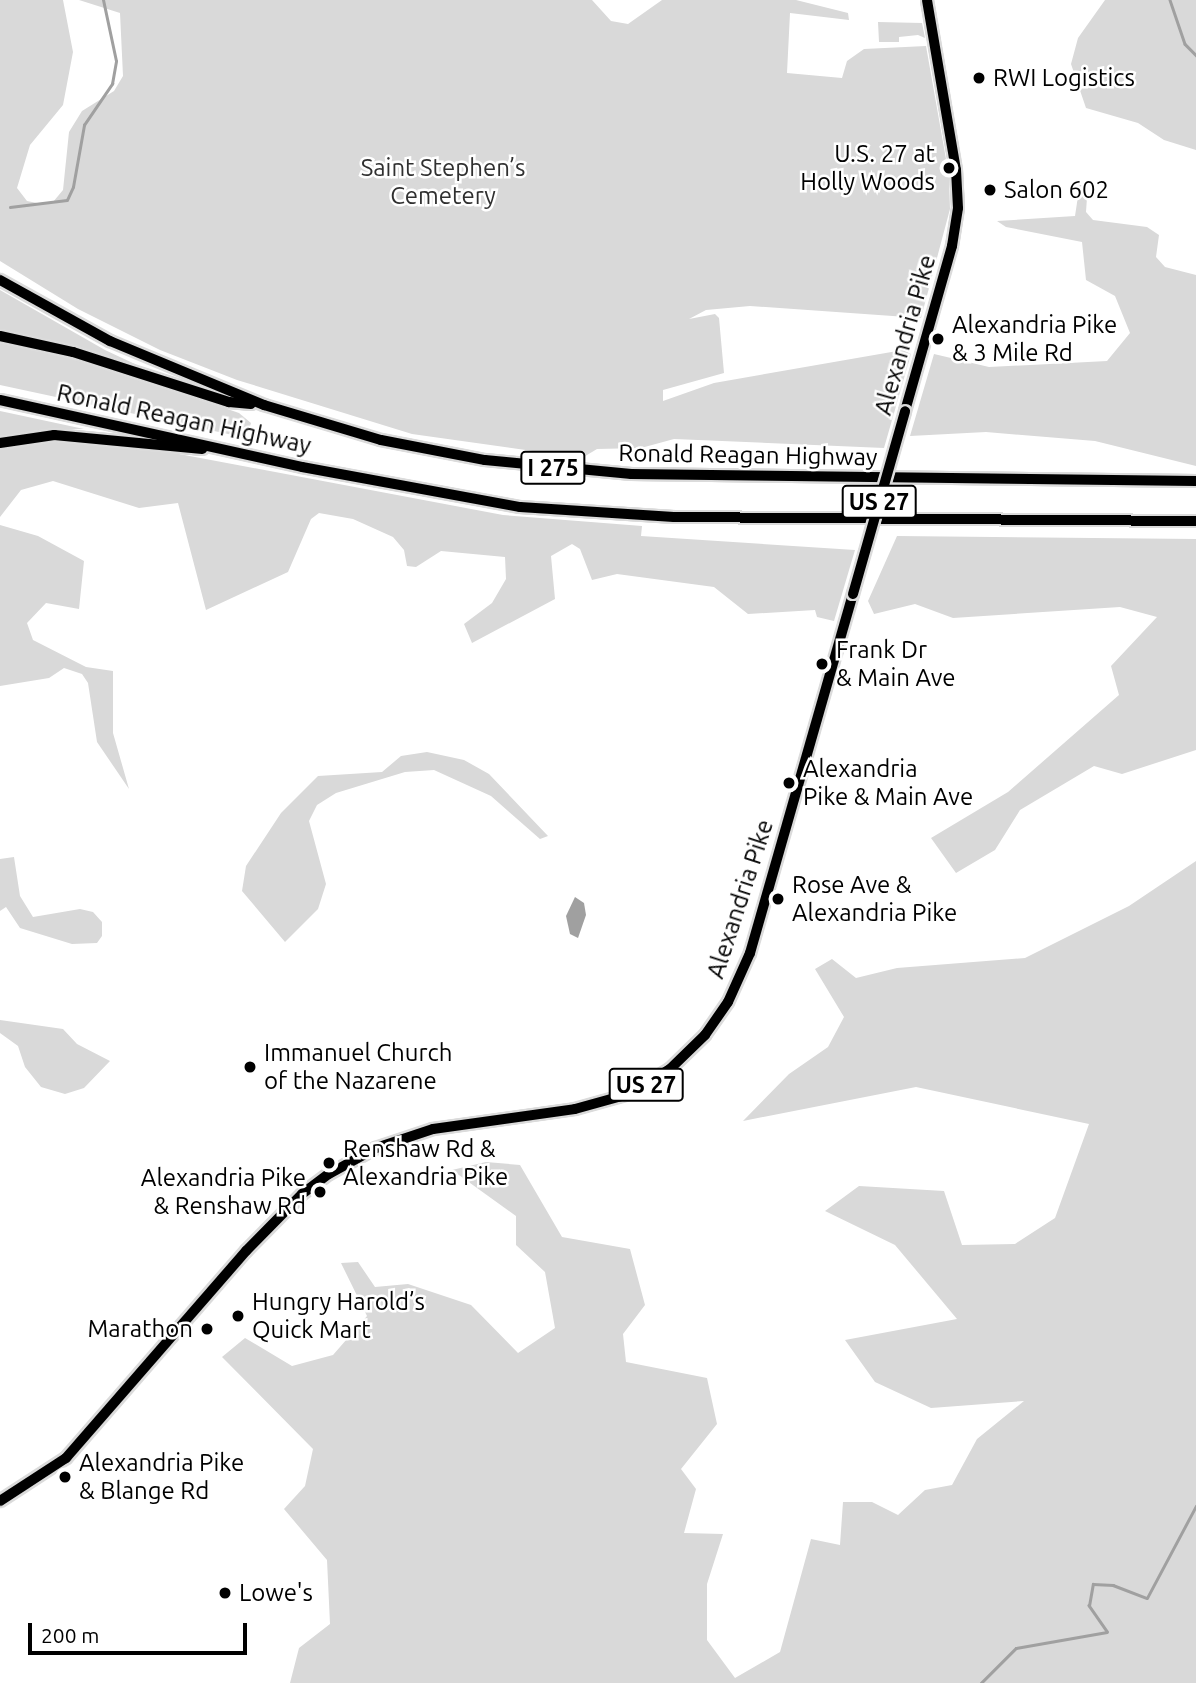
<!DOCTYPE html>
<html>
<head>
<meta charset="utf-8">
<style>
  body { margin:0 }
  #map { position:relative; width:1196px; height:1683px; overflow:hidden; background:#fff; font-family:Ubuntu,sans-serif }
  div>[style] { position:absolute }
  .green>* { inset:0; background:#d9d9d9 }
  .water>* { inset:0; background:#a0a0a0 }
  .stream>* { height:2.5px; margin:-1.25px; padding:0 1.25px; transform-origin:1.25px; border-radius:1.25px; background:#a0a0a0 }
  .roads { filter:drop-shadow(2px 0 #dbdbdb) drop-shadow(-2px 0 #dbdbdb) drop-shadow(0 2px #dbdbdb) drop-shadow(0 -2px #dbdbdb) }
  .primary>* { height:10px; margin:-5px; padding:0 5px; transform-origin:5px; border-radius:5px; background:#000 }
  .motorway>* { height:10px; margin:-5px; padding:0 5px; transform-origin:5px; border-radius:5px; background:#000 }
  .bridges { filter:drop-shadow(2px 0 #dbdbdb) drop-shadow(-2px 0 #dbdbdb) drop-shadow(0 2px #dbdbdb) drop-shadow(0 -2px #dbdbdb) }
  .primary-bridge>* { height:10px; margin:-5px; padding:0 5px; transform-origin:5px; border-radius:5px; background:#000 }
  .dots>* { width:19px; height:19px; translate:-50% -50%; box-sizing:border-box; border:4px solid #fff; border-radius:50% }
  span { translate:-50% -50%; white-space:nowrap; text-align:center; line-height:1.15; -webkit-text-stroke:5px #fff; paint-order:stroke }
  .shield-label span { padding:2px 5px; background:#fff; border:2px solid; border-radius:5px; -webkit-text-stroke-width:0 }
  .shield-label { font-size:23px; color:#000; font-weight:700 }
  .poi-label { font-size:24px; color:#000 }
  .left { translate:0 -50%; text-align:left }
  .right { translate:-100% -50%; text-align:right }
  .park-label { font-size:24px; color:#303030 }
  .street-label { font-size:24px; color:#000 }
  .scale { position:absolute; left:28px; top:1623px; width:219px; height:32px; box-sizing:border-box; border:4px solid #000; border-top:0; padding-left:9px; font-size:21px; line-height:24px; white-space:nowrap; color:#000; -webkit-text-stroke:5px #fff; paint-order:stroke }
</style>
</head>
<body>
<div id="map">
  <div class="green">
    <div style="clip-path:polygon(0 0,63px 0,73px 52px,63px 105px,30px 145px,17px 188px,27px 201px,42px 204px,53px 202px,63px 190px,69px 132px,82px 111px,114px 91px,123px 76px,120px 13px,79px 0,592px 0,611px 21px,628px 24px,662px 0,796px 0,848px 13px,849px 20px,790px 13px,787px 73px,842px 78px,847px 61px,864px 49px,926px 46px,949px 176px,950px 209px,921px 318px,750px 306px,706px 310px,689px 319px,715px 314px,719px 318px,724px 373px,663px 390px,663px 401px,714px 383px,903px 350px,911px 354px,884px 448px,674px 439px,641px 448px,597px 449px,582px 458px,412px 434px,237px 380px,160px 350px,78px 309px,0 261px)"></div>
    <div style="clip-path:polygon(1105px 0,1196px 0,1196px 150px,1164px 140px,1138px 123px,1086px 108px,1071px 64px,1078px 38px)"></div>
    <div style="clip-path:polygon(878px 22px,922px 23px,925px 38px,918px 35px,899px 37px,899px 42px,879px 42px)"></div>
    <div style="clip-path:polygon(1080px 183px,1088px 183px,1086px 212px,1093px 220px,1147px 227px,1159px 235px,1156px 257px,1165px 267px,1196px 275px,1196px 466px,1095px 441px,986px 432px,910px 436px,934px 354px,989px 367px,1107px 361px,1130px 333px,1115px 296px,1086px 280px,1082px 242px,1006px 227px,997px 221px,1075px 216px)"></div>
    <div style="clip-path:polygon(0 290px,105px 350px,137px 365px,0 330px)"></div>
    <div style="clip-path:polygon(0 341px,82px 359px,239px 413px,251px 423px,249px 430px,242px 437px,0 385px)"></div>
    <div style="clip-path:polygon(0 411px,84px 429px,39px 430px,0 437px)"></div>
    <div style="clip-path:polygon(53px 439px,142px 447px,503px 515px,642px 526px,641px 536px,855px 550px,834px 621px,817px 617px,815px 610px,748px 614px,714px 587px,617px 574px,592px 580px,580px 549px,572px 544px,551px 556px,555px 599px,472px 643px,464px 624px,492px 603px,506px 579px,505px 557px,441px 551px,416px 567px,407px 566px,404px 550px,393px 537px,353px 519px,319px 513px,311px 519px,288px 572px,206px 610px,178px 503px,139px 508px,53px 481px,21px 490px,0 517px,0 448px)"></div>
    <div style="clip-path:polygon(0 525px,38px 536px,84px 561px,79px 609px,46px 603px,27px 623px,33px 640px,86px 667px,113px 671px,113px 733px,129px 789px,97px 742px,88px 683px,82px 674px,64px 668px,49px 678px,0 686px)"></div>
    <div style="clip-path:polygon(897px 536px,1196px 539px,1196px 750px,1122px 774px,1094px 766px,1020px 810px,995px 850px,956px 873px,931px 838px,1008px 792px,1119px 695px,1111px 666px,1157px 617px,1120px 607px,953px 618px,915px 604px,874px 614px,868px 601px)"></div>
    <div style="clip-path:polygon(427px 752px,464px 760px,489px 774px,548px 836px,540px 839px,491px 796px,434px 770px,405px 772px,336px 793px,317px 805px,309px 821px,326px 884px,318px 909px,285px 942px,242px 891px,246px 866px,281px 813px,318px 776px,382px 772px,401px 756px)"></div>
    <div style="clip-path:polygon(14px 857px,20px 896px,33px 917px,80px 909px,93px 912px,102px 922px,102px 936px,97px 943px,72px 944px,20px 928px,6px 907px,0 911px,0 859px)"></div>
    <div style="clip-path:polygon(1196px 861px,1196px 1683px,290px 1683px,299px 1648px,330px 1624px,327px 1560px,284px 1509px,305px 1486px,313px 1449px,222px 1357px,245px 1338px,292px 1366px,333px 1355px,367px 1316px,341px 1263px,358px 1262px,375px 1287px,408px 1284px,471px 1305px,518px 1353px,555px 1328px,545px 1272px,516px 1245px,516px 1216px,452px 1170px,486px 1162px,520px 1165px,562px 1237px,630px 1249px,645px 1305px,623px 1334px,626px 1362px,707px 1378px,717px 1424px,681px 1469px,696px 1489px,684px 1533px,723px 1534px,707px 1584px,707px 1640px,735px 1678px,780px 1652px,811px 1539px,840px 1545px,843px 1502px,872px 1502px,898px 1515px,925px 1490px,952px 1485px,977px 1439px,1024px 1401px,931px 1408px,875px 1382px,845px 1340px,957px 1319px,895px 1245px,825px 1211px,859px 1186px,944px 1191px,962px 1245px,1015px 1244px,1055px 1218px,1089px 1124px,916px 1087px,743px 1121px,789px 1074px,828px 1047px,844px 1017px,815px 969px,832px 959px,856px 978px,897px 968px,1025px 958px,1129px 906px)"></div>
    <div style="clip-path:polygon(0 1020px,63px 1029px,77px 1044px,110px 1061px,84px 1088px,65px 1094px,41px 1087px,25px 1067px,18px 1046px,0 1033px)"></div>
  </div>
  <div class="water">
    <div style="clip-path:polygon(575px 897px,584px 903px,586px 915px,578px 938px,570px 934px,566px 916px)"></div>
  </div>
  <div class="stream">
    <div style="left:1170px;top:0;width:46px;rotate:71.2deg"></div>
    <div style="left:1185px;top:44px;width:16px;rotate:45deg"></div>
    <div style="left:10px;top:207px;width:57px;rotate:-7deg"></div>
    <div style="left:67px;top:200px;width:14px;rotate:-65deg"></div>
    <div style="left:73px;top:187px;width:63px;rotate:-79.9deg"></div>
    <div style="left:84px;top:125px;width:50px;rotate:-55.7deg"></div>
    <div style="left:112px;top:84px;width:23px;rotate:-80deg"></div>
    <div style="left:116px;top:61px;width:62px;rotate:-102deg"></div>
    <div style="left:981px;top:1683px;width:49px;rotate:-45deg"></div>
    <div style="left:1016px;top:1648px;width:92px;rotate:-10deg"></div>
    <div style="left:1107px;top:1632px;width:32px;rotate:-125deg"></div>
    <div style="left:1089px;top:1606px;width:22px;rotate:-80deg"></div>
    <div style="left:1093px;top:1584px;width:20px;rotate:3deg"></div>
    <div style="left:1113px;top:1585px;width:36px;rotate:21deg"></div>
    <div style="left:1147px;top:1598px;width:104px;rotate:-62deg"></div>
  </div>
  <div class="roads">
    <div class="primary">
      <div style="left:905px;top:411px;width:172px;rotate:-74.1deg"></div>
      <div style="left:952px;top:246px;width:38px;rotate:-81deg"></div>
      <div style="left:958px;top:208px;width:38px;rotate:-93deg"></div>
      <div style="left:956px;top:170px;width:172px;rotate:-99.7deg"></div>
      <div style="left:0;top:1501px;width:79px;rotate:-33.1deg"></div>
      <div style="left:66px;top:1458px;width:274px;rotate:-49deg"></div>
      <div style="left:246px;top:1251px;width:80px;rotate:-45.5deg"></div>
      <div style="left:302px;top:1194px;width:34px;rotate:-37deg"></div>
      <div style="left:329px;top:1174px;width:54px;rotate:-29deg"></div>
      <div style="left:376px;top:1148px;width:60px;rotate:-18.4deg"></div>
      <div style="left:433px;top:1129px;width:143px;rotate:-8deg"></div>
      <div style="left:575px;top:1109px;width:56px;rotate:-15.5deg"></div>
      <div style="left:629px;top:1094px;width:48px;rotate:-31.4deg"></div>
      <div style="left:670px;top:1069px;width:49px;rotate:-44.2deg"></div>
      <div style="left:705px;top:1035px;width:40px;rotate:-55.1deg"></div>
      <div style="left:728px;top:1002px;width:54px;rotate:-65.8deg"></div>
      <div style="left:750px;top:953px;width:373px;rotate:-74deg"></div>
    </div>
    <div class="motorway">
      <div style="left:0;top:280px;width:126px;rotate:29deg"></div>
      <div style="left:110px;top:341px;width:167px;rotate:22.6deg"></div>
      <div style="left:264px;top:405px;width:122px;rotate:16.7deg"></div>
      <div style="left:381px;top:440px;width:106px;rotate:10.9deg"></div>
      <div style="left:485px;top:460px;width:147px;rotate:5.5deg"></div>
      <div style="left:631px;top:474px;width:565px;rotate:0.71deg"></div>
      <div style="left:0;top:336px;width:75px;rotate:12.4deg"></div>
      <div style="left:73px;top:352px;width:164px;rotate:17.8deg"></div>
      <div style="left:229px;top:402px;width:22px;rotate:5deg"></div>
      <div style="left:0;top:400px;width:309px;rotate:12.5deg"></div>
      <div style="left:302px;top:467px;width:222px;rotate:10.4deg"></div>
      <div style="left:520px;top:507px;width:154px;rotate:3.7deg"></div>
      <div style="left:674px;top:517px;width:522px;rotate:0.44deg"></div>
      <div style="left:0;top:443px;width:55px;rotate:-8.4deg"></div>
      <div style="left:54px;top:435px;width:149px;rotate:5.4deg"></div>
    </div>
  </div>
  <div class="bridges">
    <div class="primary-bridge">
      <div style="left:853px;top:594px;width:190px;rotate:-74.1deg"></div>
    </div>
  </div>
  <div class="dots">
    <div style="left:979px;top:78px;background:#000"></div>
    <div style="left:949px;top:168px;background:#000"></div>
    <div style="left:990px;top:190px;background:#000"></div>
    <div style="left:938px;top:339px;background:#000"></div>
    <div style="left:822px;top:664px;background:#000"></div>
    <div style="left:789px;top:783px;background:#000"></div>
    <div style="left:778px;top:899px;background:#000"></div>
    <div style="left:250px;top:1067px;background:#000"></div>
    <div style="left:329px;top:1163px;background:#000"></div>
    <div style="left:320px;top:1192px;background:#000"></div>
    <div style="left:238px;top:1316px;background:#000"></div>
    <div style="left:207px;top:1329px;background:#000"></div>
    <div style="left:65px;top:1477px;background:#000"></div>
    <div style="left:225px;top:1593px;background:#000"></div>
  </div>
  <div class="shield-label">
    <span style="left:553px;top:468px">I 275</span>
    <span style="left:879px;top:502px">US 27</span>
    <span style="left:646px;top:1085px">US 27</span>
  </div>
  <div class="poi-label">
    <span class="left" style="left:993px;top:78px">RWI Logistics</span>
    <span class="right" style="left:935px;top:168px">U.S. 27 at<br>Holly Woods</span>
    <span class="left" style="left:1004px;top:190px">Salon 602</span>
    <span class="left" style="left:952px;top:339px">Alexandria Pike<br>&amp; 3 Mile Rd</span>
    <span class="left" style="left:836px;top:664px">Frank Dr<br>&amp; Main Ave</span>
    <span class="left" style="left:803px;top:783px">Alexandria<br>Pike &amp; Main Ave</span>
    <span class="left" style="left:792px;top:899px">Rose Ave &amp;<br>Alexandria Pike</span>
    <span class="left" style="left:264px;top:1067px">Immanuel Church<br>of the Nazarene</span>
    <span class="left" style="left:343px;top:1163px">Renshaw Rd &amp;<br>Alexandria Pike</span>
    <span class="right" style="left:306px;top:1192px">Alexandria Pike<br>&amp; Renshaw Rd</span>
    <span class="left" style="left:252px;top:1316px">Hungry Harold’s<br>Quick Mart</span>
    <span class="right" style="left:193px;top:1329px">Marathon</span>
    <span class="left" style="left:79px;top:1477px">Alexandria Pike<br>&amp; Blange Rd</span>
    <span class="left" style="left:239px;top:1593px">Lowe's</span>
  </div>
  <div class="park-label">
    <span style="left:443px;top:182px">Saint Stephen’s<br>Cemetery</span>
  </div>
  <div class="street-label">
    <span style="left:905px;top:335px;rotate:-74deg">Alexandria Pike</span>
    <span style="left:184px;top:419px;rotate:12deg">Ronald Reagan Highway</span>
    <span style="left:748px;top:455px;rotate:1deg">Ronald Reagan Highway</span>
    <span style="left:740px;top:899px;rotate:-72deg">Alexandria Pike</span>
  </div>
  <div class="scale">200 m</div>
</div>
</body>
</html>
